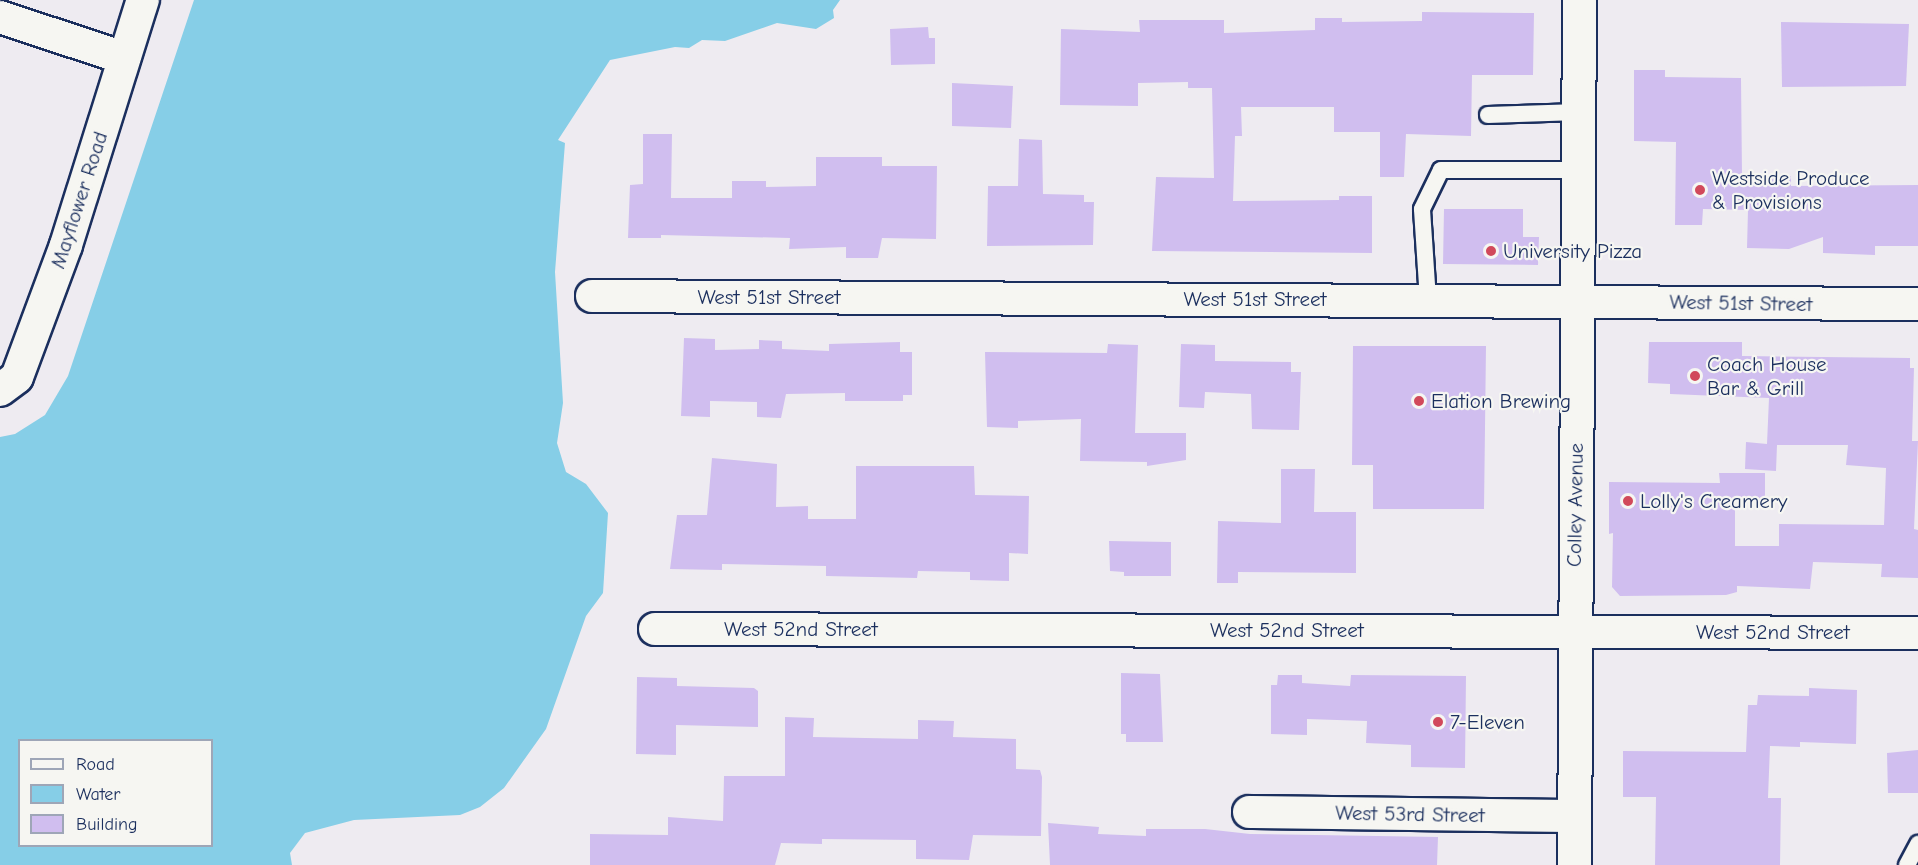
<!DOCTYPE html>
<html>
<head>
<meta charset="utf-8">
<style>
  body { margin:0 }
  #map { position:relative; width:1918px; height:865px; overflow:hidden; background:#eeebf1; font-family:"Comic Neue",sans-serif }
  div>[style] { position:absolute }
  .water>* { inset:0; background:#86cee7 }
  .building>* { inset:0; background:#d0beef }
  .roads { filter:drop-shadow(2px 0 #1b2f5e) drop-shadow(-2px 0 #1b2f5e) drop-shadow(0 2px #1b2f5e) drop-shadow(0 -2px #1b2f5e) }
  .lane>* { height:16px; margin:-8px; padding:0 8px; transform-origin:8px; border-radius:8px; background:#f6f6f2 }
  .street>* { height:32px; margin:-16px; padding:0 16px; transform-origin:16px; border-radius:16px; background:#f6f6f2 }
  .secondary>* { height:33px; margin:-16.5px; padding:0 16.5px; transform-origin:16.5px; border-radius:16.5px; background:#f6f6f2 }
  .dots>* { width:16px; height:16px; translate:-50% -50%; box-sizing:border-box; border:3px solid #f6f6f2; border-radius:50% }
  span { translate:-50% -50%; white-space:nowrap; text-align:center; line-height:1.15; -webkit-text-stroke:4.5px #f6f6f2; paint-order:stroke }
  .poi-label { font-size:21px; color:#1b2f5e }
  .left { translate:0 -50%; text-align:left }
  .street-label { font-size:21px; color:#1b2f5e }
  .legend { position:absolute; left:18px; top:739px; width:195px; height:108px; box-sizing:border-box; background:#f6f6f2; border:2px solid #9ea6b7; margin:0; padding:8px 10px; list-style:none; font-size:18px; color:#1b2f5e }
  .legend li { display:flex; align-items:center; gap:12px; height:30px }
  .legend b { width:30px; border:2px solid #9ea6b7 }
</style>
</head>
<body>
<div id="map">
  <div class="water">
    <div style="clip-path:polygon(evenodd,194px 0,840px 0,833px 10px,834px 18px,816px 29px,777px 23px,725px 41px,702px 40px,689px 48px,675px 47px,610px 60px,558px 140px,565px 143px,555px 272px,563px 403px,557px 443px,566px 472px,586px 484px,608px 513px,603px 593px,586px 616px,546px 729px,504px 788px,480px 807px,460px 815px,354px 820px,305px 833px,290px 853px,292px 865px,0 865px,0 437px,15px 434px,45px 415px,68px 376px,194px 0,20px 740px,212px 740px,212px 846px,20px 846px,20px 740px)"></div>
  </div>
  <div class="building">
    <div style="clip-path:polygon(1422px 12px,1534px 13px,1533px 75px,1472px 75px,1471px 136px,1406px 134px,1404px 177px,1380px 177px,1380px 132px,1334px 132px,1334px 107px,1241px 107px,1242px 136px,1235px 136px,1233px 201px,1339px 200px,1339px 196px,1372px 196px,1372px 253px,1152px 251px,1156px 177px,1214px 178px,1212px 88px,1188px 88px,1188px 82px,1138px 83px,1138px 106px,1060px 105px,1061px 29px,1140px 32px,1139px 20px,1224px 20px,1224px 33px,1315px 30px,1315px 18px,1342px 18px,1342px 22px,1422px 21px)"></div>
    <div style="clip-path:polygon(1781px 22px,1909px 24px,1906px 86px,1782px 87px)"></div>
    <div style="clip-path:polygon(928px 27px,929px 38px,935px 38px,935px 64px,891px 65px,890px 29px)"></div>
    <div style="clip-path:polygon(1634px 70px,1665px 70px,1665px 77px,1741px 78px,1742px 176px,1791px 176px,1791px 186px,1918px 185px,1918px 246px,1875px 246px,1875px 255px,1823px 253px,1823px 237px,1789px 249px,1747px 248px,1748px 210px,1703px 209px,1702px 225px,1675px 225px,1676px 142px,1634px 141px)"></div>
    <div style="clip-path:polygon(952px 83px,1013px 86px,1011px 128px,952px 126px)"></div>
    <div style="clip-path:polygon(643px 134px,672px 134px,671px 198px,732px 198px,732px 181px,766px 181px,766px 187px,816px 186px,816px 157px,882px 157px,882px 166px,937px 166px,936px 239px,882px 238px,878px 258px,846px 258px,846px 247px,789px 249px,790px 238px,661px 235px,661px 238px,628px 238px,630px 185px,643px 184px)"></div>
    <div style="clip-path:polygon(1019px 139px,1042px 140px,1043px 194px,1084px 195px,1084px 202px,1094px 202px,1093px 245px,987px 246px,988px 186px,1018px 186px)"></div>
    <div style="clip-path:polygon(1444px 209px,1523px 209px,1523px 237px,1539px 237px,1538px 265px,1443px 264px)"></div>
    <div style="clip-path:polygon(684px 338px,715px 339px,715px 350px,759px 349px,759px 340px,782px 341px,782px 349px,829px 351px,829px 344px,900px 342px,900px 352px,912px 352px,912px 395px,903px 395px,903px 401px,845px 401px,845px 393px,786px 394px,781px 418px,757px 417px,757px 402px,710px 401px,710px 417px,681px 416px)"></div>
    <div style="clip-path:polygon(1649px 342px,1742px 342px,1742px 356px,1910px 358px,1910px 368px,1914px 368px,1912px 441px,1918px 441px,1914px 529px,1918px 530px,1918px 578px,1881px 577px,1882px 564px,1813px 562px,1810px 589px,1737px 586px,1737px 592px,1726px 595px,1620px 596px,1612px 587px,1613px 533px,1609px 534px,1609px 482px,1720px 483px,1719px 473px,1765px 473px,1765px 500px,1735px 499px,1735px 546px,1779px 546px,1779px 524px,1884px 525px,1886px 468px,1846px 465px,1848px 445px,1777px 445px,1776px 471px,1745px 469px,1746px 442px,1767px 444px,1769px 398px,1670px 394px,1670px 384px,1648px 383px)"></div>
    <div style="clip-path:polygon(1108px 344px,1138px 345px,1135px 433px,1186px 433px,1186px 460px,1147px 466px,1147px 462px,1080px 461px,1081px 419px,1018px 421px,1018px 428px,987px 427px,985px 352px,1107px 353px)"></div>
    <div style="clip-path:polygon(1181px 344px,1215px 345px,1215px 361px,1291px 362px,1291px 372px,1301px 372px,1299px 430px,1252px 429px,1251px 394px,1205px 392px,1204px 408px,1179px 407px)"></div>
    <div style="clip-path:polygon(1353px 346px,1486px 346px,1484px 509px,1373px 509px,1373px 465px,1352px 465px)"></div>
    <div style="clip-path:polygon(712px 458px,777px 464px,776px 507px,808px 506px,808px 519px,856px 519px,856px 466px,974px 466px,975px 495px,1029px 496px,1028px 554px,1009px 553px,1009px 581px,970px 580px,970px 572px,918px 571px,917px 578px,826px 576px,826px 566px,722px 564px,722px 570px,670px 569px,677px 515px,707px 515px)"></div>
    <div style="clip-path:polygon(1281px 469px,1315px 469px,1314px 512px,1356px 512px,1356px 573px,1238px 572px,1238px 583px,1217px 583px,1218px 521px,1281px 523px)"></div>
    <div style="clip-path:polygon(1109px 541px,1171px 542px,1171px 576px,1124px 576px,1124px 572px,1110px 571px)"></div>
    <div style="clip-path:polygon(1121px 673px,1160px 674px,1163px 742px,1126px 742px,1126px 734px,1121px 734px)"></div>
    <div style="clip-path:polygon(1278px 675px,1302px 675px,1302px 683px,1350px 686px,1351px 675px,1466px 676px,1465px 768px,1411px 767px,1411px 745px,1366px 743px,1367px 721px,1307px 719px,1307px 735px,1271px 734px,1271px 685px,1277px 685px)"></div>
    <div style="clip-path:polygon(637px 677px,677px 678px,677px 686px,754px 688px,758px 691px,758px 727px,676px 725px,676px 755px,636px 754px)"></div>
    <div style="clip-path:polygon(1809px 688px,1857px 690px,1856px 744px,1800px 742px,1800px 747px,1770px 746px,1768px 798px,1781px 798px,1780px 865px,1655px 865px,1656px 797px,1623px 797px,1623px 751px,1746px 752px,1748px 705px,1757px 705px,1758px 695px,1809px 696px)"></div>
    <div style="clip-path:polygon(785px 717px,814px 718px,813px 737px,918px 739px,918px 720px,954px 721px,953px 737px,1016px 739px,1016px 769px,1040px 770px,1042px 777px,1041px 836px,973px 835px,969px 860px,916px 859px,916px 840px,822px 839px,822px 844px,781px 843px,775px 865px,590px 865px,590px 834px,668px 835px,668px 817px,723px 821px,724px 776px,785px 776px)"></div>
    <div style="clip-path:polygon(1918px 750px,1918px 793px,1888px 793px,1887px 753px)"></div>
    <div style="clip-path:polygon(1048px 823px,1099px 827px,1098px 834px,1146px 836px,1146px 829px,1205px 829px,1250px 834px,1438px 837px,1437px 865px,1050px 865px)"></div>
  </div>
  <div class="roads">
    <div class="lane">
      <div style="left:1488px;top:115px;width:90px;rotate:-1.9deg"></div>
      <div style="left:1428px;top:300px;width:91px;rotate:-93.8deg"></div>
      <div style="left:1422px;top:209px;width:43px;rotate:-64deg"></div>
      <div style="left:1441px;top:170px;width:137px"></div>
      <div style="left:1907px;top:865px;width:24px;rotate:-62deg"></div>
    </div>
    <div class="street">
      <div style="left:0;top:17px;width:131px;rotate:18.3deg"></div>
      <div style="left:592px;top:296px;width:1326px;rotate:0.35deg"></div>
      <div style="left:0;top:390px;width:21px;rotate:-37deg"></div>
      <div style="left:17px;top:377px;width:141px;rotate:-69.6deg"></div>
      <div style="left:66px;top:245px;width:257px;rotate:-72.6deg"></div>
      <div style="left:655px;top:629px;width:1263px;rotate:0.18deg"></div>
      <div style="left:1249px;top:812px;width:323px;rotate:0.7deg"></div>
    </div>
    <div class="secondary">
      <div style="left:1574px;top:865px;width:865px;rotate:-89.67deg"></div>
    </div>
  </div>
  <div class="dots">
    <div style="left:1700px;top:190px;background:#d1495b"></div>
    <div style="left:1491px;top:251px;background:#d1495b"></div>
    <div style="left:1695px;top:376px;background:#d1495b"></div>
    <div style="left:1419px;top:401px;background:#d1495b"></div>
    <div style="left:1628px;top:501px;background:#d1495b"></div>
    <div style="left:1438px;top:722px;background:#d1495b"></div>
  </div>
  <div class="poi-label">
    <span class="left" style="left:1712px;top:190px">Westside Produce<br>&amp; Provisions</span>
    <span class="left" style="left:1503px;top:251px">University Pizza</span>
    <span class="left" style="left:1707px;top:376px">Coach House<br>Bar &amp; Grill</span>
    <span class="left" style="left:1431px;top:401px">Elation Brewing</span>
    <span class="left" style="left:1640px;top:501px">Lolly's Creamery</span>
    <span class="left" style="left:1450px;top:722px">7-Eleven</span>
  </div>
  <div class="street-label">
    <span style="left:79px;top:200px;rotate:-72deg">Mayflower Road</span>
    <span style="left:769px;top:297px">West 51st Street</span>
    <span style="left:1255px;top:299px">West 51st Street</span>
    <span style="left:1741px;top:303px;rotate:1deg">West 51st Street</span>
    <span style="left:1575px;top:505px;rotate:-89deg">Colley Avenue</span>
    <span style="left:801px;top:629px">West 52nd Street</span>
    <span style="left:1287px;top:630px">West 52nd Street</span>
    <span style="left:1773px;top:632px">West 52nd Street</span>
    <span style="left:1410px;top:814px;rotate:1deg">West 53rd Street</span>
  </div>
  <ul class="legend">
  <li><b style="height:8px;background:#f6f6f2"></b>Road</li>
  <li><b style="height:16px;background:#86cee7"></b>Water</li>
  <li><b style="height:16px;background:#d0beef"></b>Building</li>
  </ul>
</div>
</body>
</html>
